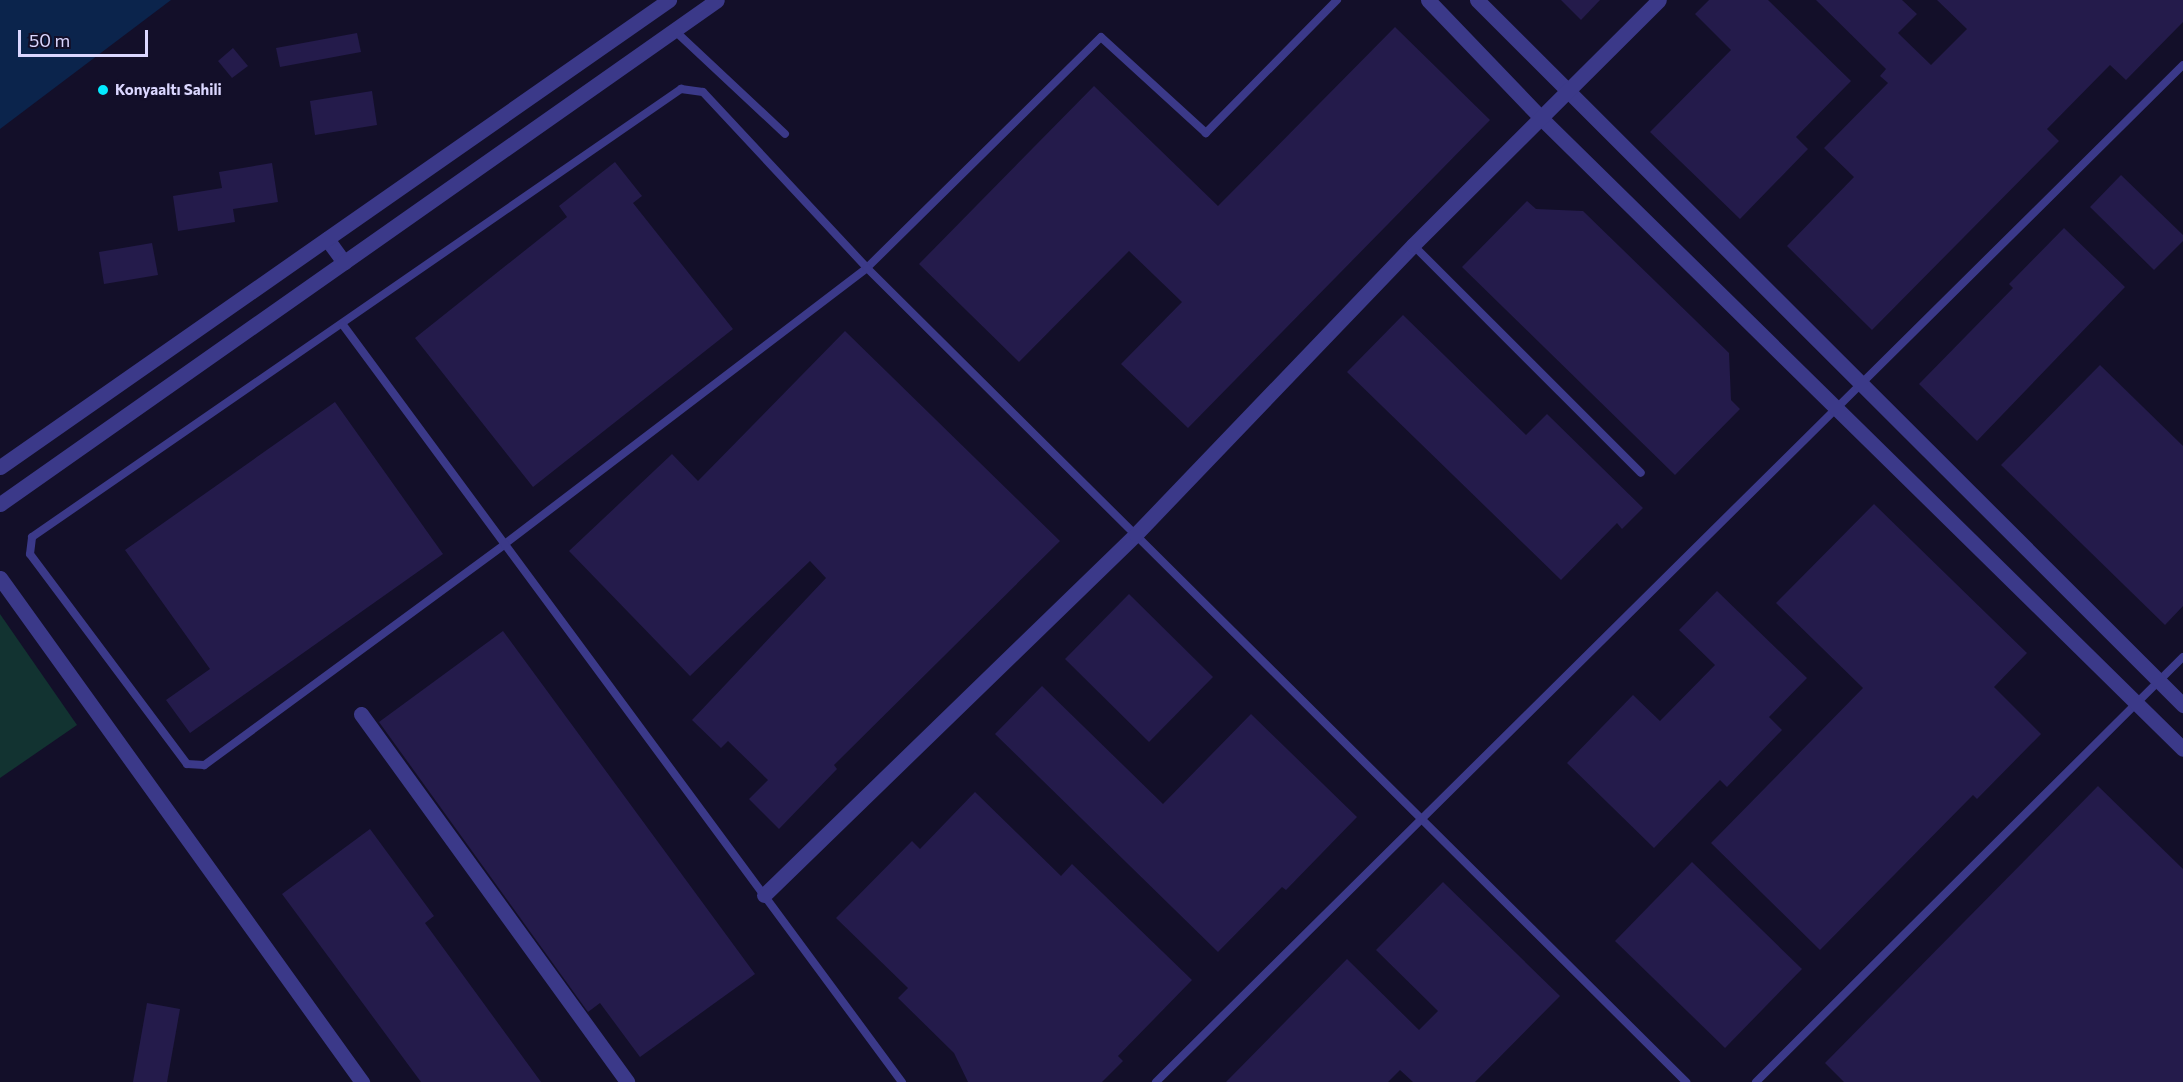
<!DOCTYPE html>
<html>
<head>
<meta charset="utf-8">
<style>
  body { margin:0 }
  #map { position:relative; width:2183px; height:1082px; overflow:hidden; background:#130f29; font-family:Commissioner,sans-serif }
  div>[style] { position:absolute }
  .green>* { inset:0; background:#123331 }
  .water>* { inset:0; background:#0b244c }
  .building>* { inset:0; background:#241b4b }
  .lane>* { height:8px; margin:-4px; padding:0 4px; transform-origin:4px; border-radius:4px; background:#3b3989 }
  .street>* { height:15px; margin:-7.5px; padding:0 7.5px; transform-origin:7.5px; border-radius:7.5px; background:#3b3989 }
  .dots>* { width:16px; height:16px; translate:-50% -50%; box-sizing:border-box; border:3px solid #130f29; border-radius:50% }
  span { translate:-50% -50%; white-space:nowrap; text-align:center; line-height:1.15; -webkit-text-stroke:5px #130f29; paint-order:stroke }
  .poi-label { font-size:15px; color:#dbd7ff; font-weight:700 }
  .left { translate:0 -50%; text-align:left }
  .scale { position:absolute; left:18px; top:30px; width:130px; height:27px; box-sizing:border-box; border:3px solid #dbd7ff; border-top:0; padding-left:8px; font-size:18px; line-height:21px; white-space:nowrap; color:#dbd7ff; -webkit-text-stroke:4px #130f29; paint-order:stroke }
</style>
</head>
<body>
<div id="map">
  <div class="green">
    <div style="clip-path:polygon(0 614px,77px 725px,0 778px)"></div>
  </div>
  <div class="water">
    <div style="clip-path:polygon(0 0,171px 0,0 129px)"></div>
  </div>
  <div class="building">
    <div style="clip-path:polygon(1561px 0,1600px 0,1581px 20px)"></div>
    <div style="clip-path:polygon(1709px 0,1768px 0,1851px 81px,1796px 137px,1808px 149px,1740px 219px,1650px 132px,1731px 50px,1695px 14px)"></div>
    <div style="clip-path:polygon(1816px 0,1902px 0,1917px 14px,1898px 33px,1931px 65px,1967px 29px,1937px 0,2183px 0,2183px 22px,2126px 80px,2110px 65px,2047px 129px,2059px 141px,1872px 330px,1787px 246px,1854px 177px,1824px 148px,1888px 83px,1880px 76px,1886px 69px)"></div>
    <div style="clip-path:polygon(1395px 27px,1490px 120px,1188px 428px,1121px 364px,1182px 302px,1129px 251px,1019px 362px,919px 264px,1094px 86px,1218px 206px)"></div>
    <div style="clip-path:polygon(357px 33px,361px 52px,280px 67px,276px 48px)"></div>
    <div style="clip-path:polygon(233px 48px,248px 66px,232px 78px,218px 61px)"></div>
    <div style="clip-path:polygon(372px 91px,377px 125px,315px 135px,310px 101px)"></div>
    <div style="clip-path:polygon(615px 162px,642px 196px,633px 203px,733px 329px,533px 487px,415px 338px,567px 217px,559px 206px)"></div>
    <div style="clip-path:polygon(272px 163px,278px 202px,233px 209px,235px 222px,178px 231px,173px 196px,222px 188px,219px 172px)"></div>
    <div style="clip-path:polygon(2121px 175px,2183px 235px,2183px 241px,2154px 270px,2090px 207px)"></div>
    <div style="clip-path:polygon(1527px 201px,1536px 209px,1583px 211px,1729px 353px,1731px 400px,1740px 409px,1675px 475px,1462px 267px)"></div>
    <div style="clip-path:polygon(2064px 228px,2125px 287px,1977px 441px,1919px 384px,2013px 288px,2009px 284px)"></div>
    <div style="clip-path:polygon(152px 243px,158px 275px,104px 284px,99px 252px)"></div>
    <div style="clip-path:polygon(1403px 315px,1526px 435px,1547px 414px,1643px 508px,1622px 529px,1617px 523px,1561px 580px,1347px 372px)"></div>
    <div style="clip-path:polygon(845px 331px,1060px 541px,834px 765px,837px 769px,779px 829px,749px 799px,768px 780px,728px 741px,721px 748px,692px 720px,826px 578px,810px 561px,690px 676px,569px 551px,672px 454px,698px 481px)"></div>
    <div style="clip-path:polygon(2100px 365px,2183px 446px,2183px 606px,2165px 625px,2001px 465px)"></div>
    <div style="clip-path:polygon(335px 402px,443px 554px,190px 733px,166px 700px,210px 669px,125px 550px)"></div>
    <div style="clip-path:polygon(1874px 504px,2027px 653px,1994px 687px,2041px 734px,1977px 799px,1973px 795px,1820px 950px,1711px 843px,1863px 688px,1776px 603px)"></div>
    <div style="clip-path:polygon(1717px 591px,1807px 678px,1769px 717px,1782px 730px,1727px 787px,1720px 780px,1654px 848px,1567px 763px,1633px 695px,1660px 721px,1715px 665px,1679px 630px)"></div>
    <div style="clip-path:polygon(1129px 594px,1213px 677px,1149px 742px,1065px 659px)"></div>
    <div style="clip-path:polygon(503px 631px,755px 974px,640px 1057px,600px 1003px,588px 1012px,379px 722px)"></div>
    <div style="clip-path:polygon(1042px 686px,1163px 804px,1251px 714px,1357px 817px,1286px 890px,1282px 887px,1218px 952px,995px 734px)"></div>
    <div style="clip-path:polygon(2098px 786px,2183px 869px,2183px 1082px,1844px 1082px,1825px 1063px)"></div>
    <div style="clip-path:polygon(975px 792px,1061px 876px,1072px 864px,1192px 980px,1118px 1056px,1123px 1061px,1102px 1082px,968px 1082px,954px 1053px,898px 998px,908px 988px,836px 918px,912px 841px,920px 849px)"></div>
    <div style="clip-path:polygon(370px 829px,434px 916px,425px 923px,541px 1082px,421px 1082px,282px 894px)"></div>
    <div style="clip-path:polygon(1692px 862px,1802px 969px,1725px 1048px,1615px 941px)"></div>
    <div style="clip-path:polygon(1443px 882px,1560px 996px,1475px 1082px,1413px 1082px,1400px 1070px,1388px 1082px,1226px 1082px,1347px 959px,1419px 1030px,1438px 1011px,1376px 950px)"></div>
    <div style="clip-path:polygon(147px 1003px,180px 1009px,167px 1082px,133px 1082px)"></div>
  </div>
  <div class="lane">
    <div style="left:1337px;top:0;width:187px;rotate:134.6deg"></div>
    <div style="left:1206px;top:133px;width:142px;rotate:-137.6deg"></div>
    <div style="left:1101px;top:37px;width:329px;rotate:135.4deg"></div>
    <div style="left:867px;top:268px;width:457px;rotate:142.7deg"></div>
    <div style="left:504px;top:545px;width:372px;rotate:143.7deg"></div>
    <div style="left:204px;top:765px;width:17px;rotate:-177deg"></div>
    <div style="left:187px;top:764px;width:262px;rotate:-126.8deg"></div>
    <div style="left:30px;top:554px;width:17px;rotate:-83deg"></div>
    <div style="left:32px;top:537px;width:789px;rotate:-34.62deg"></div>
    <div style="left:681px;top:89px;width:22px;rotate:8deg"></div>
    <div style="left:703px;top:92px;width:241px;rotate:47deg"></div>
    <div style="left:867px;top:268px;width:1155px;rotate:44.82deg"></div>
    <div style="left:674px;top:30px;width:152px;rotate:43.1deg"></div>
    <div style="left:1413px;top:245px;width:322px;rotate:45deg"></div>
    <div style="left:343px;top:325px;width:941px;rotate:53.56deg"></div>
    <div style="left:1156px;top:1082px;width:1445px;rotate:-44.72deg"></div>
    <div style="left:1756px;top:1082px;width:602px;rotate:-44.87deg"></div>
  </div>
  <div class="street">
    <div style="left:1428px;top:0;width:163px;rotate:46.2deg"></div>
    <div style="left:1541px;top:118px;width:900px;rotate:44.5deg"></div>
    <div style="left:1477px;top:0;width:998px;rotate:44.96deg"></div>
    <div style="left:327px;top:239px;width:29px;rotate:54deg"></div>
    <div style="left:0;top:467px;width:816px;rotate:-34.92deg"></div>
    <div style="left:0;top:504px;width:876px;rotate:-35.1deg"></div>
    <div style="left:0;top:578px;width:621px;rotate:54.31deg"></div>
    <div style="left:361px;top:714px;width:454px;rotate:54.1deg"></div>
    <div style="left:764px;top:895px;width:518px;rotate:-44.14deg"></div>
    <div style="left:1136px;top:534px;width:400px;rotate:-46.2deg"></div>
    <div style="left:1413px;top:245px;width:347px;rotate:-44.9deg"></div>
  </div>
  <div class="dots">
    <div style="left:103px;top:90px;background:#03eaff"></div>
  </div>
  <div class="poi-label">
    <span class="left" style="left:115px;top:90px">Konyaaltı Sahili</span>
  </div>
  <div class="scale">50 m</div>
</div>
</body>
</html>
